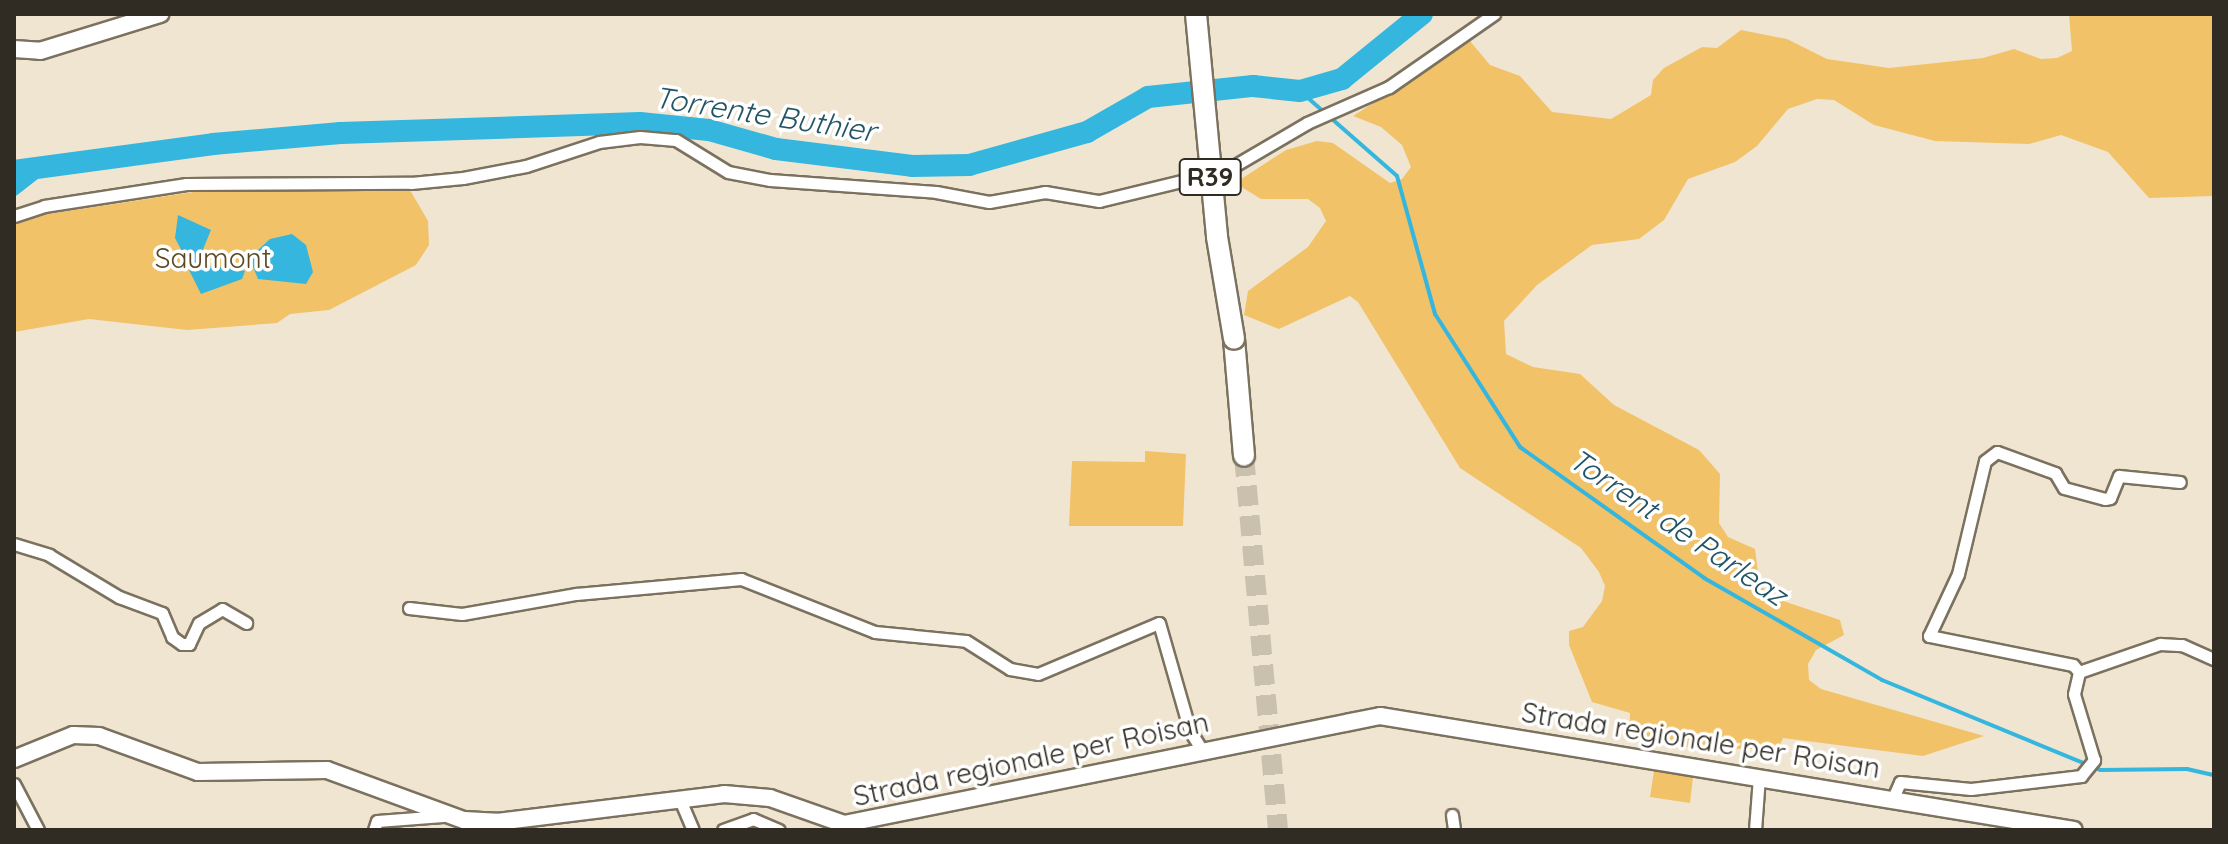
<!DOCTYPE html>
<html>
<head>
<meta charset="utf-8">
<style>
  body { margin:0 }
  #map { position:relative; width:2228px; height:844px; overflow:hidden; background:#f0e5d1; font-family:Quicksand,sans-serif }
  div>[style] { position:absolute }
  .green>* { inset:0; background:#f2c268 }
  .water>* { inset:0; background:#34b6de }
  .stream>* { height:4px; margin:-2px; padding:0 2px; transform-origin:2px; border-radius:2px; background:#34b6de }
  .canal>* { height:12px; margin:-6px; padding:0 6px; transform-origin:6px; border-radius:6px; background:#34b6de }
  .river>* { height:22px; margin:-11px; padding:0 11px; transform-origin:11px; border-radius:11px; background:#34b6de }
  .motorway-tunnel>* { height:20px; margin-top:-10px; transform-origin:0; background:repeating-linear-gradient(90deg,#cac0ae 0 20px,transparent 0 30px) }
  .roads { filter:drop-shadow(2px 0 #7b715f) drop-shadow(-2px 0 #7b715f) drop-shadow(0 2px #7b715f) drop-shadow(0 -2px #7b715f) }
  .minor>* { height:11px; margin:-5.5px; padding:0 5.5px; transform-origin:5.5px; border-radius:5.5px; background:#fff }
  .secondary>* { height:16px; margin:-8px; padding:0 8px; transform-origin:8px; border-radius:8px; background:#fff }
  .motorway>* { height:20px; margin:-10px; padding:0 10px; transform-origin:10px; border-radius:10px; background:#fff }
  .bridges { filter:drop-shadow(2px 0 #7b715f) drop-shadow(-2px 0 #7b715f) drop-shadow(0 2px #7b715f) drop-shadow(0 -2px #7b715f) }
  .motorway-bridge>* { height:20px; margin:-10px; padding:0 10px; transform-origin:10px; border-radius:10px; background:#fff }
  span { translate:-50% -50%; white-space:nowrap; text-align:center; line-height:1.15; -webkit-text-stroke:7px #fff; paint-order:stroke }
  .shield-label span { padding:2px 6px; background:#fff; border:2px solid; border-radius:6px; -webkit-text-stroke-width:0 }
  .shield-label { font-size:26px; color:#302c24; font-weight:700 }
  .park-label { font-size:28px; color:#5c4822 }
  .street-label { font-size:28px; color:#302c24 }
  .water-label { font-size:30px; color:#215465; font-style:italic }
  .frame { position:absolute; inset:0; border:16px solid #302c24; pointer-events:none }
</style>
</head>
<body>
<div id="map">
  <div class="green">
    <div style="clip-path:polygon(2069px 14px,2214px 14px,2214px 196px,2149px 198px,2108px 152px,2061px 135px,2029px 144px,1935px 141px,1874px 125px,1834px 100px,1817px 99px,1788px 109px,1757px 146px,1735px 162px,1688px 179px,1664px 220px,1639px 239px,1592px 245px,1537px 285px,1504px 321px,1506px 354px,1533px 367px,1580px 374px,1614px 405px,1699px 450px,1720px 474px,1719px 523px,1728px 537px,1755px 549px,1759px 580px,1768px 596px,1840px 620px,1844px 635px,1816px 650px,1808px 664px,1809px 680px,1821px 689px,1984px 736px,1923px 756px,1783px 738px,1776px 755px,1753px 749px,1690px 748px,1629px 734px,1630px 713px,1592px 702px,1569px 645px,1569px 631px,1583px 627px,1602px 601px,1605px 586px,1599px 572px,1581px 548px,1460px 468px,1358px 302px,1350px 296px,1279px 329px,1244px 315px,1248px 291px,1308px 247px,1326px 221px,1320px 208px,1308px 199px,1261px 199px,1235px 183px,1286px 150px,1317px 141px,1333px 143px,1390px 183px,1402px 179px,1411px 167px,1402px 145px,1381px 127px,1353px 116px,1470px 41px,1490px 65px,1520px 76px,1552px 112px,1611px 119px,1651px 95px,1653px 80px,1664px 68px,1702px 47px,1717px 48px,1741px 30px,1787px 39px,1827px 59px,1889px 68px,1983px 58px,2014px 49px,2041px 59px,2057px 58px,2072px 51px)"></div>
    <div style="clip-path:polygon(227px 187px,410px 190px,428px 221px,429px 245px,416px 265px,329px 310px,290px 314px,277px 323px,187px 330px,89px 319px,14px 332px,16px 224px,41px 215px)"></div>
    <div style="clip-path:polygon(1145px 451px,1186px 454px,1183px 526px,1069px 526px,1072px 461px,1145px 462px)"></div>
    <div style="clip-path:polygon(1654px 771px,1693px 777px,1690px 803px,1650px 797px)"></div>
  </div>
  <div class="water">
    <div style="clip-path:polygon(178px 215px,211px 230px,197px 264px,238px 269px,245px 271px,242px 279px,201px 294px,189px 270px,195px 264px,188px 263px,175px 238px)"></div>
    <div style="clip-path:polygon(292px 234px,306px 245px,313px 272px,306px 284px,258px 279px,251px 262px,259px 249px,270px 239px)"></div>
  </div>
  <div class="stream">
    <div style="left:1300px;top:91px;width:129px;rotate:41.2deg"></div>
    <div style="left:1397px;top:176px;width:143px;rotate:74.6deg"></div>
    <div style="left:1435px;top:314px;width:158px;rotate:57.4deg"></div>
    <div style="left:1520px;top:447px;width:226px;rotate:35.4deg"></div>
    <div style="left:1704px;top:578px;width:205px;rotate:29.8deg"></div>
    <div style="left:1882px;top:680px;width:236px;rotate:22.4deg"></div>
    <div style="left:2100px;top:770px;width:87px;rotate:-0.7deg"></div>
    <div style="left:2187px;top:769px;width:28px;rotate:13deg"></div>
  </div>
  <div class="canal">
    <div style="left:14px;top:190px;width:36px;rotate:-38deg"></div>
  </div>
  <div class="river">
    <div style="left:14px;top:171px;width:201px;rotate:-7.7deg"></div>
    <div style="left:213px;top:144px;width:128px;rotate:-4.9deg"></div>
    <div style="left:341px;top:133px;width:299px;rotate:-1.9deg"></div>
    <div style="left:640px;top:123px;width:69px;rotate:5.8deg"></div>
    <div style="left:709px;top:130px;width:70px;rotate:15.8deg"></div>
    <div style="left:776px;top:149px;width:137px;rotate:7.1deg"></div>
    <div style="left:912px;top:166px;width:57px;rotate:-1deg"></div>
    <div style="left:969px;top:165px;width:123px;rotate:-15.6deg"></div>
    <div style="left:1087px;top:132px;width:70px;rotate:-29.8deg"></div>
    <div style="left:1148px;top:97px;width:106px;rotate:-6deg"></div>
    <div style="left:1253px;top:86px;width:47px;rotate:6.1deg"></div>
    <div style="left:1300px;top:91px;width:44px;rotate:-15.9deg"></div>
    <div style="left:1342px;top:79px;width:103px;rotate:-39.1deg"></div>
  </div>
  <div class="motorway-tunnel">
    <div style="left:1244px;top:456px;width:376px;rotate:84.8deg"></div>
  </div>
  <div class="roads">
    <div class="minor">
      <div style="left:14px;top:216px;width:32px;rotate:-18deg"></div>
      <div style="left:44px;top:206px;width:144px;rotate:-8.8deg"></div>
      <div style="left:186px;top:184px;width:225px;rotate:-0.3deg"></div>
      <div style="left:411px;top:183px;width:52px;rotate:-5.5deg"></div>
      <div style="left:463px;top:178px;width:64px;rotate:-10.8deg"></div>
      <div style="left:526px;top:166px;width:77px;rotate:-18.2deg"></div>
      <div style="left:599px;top:142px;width:41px;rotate:-7deg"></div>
      <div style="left:640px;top:137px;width:36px;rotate:5deg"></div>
      <div style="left:676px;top:140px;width:61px;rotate:31.6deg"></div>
      <div style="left:728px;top:172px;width:43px;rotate:10.8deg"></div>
      <div style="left:770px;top:180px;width:166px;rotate:4.1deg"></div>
      <div style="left:936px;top:192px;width:54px;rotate:10.7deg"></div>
      <div style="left:989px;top:202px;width:57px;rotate:-10.1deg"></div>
      <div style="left:1045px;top:192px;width:55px;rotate:9.5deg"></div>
      <div style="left:1099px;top:201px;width:132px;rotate:-13.6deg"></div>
      <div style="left:1227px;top:170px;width:93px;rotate:-30.4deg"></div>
      <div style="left:1307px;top:123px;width:90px;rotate:-23.7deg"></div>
      <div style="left:1389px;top:87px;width:128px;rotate:-34.8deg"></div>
      <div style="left:14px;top:544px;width:37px;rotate:17deg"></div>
      <div style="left:49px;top:555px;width:82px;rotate:31deg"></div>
      <div style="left:119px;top:597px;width:46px;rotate:20.4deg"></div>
      <div style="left:162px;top:613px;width:26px;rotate:67deg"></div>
      <div style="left:172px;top:637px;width:12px;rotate:35deg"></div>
      <div style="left:182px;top:644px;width:7px"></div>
      <div style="left:189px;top:644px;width:23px;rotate:-65deg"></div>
      <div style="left:199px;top:623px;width:27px;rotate:-31deg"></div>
      <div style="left:222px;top:609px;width:28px;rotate:30deg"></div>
      <div style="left:409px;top:608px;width:53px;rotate:6.5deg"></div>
      <div style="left:462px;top:614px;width:116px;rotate:-10deg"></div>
      <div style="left:576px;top:594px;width:166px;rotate:-5.2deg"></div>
      <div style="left:741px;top:579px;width:144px;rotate:21.6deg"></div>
      <div style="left:875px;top:632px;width:91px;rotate:5.6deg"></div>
      <div style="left:966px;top:641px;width:52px;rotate:32.5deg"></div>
      <div style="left:1010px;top:669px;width:28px;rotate:10deg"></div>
      <div style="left:1038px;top:674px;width:131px;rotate:-22.9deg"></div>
      <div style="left:1159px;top:623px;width:112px;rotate:74deg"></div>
      <div style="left:1190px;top:731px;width:22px;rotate:58deg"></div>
      <div style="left:2079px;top:672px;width:9px;rotate:-131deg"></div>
      <div style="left:2073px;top:665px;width:147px;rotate:-168.6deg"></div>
      <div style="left:1929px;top:636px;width:68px;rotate:-64.9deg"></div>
      <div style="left:1958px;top:574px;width:116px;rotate:-76.6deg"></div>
      <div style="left:1985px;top:461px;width:15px;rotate:-37deg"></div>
      <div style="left:1997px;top:452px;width:62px;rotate:19.9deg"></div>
      <div style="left:2055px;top:473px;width:17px;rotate:59deg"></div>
      <div style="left:2064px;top:488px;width:42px;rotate:15deg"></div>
      <div style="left:2105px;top:499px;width:5px;rotate:-11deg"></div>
      <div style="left:2110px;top:498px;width:24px;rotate:-68deg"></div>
      <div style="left:2119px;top:476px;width:61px;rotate:5.6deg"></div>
      <div style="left:14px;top:784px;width:52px;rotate:62.4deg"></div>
      <div style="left:1893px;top:798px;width:17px;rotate:-66deg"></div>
      <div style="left:1900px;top:782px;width:71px;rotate:5.6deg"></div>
      <div style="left:1971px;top:789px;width:111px;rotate:-6.7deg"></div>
      <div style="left:2081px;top:776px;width:21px;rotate:-51deg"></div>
      <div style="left:2094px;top:760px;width:69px;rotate:-106.9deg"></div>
      <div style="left:2074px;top:694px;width:23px;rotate:-77deg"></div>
      <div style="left:2079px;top:672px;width:86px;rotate:-19.1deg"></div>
      <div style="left:2160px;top:644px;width:22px;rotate:3deg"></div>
      <div style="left:2182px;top:645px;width:35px;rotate:24deg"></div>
      <div style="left:681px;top:802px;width:30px;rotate:67deg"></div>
      <div style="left:1452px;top:815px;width:15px;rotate:82deg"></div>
      <div style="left:374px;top:830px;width:9px;rotate:-72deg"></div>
      <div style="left:377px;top:821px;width:66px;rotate:-4.3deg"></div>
      <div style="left:723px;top:830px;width:32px;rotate:-20deg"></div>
      <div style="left:753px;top:819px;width:28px;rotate:23deg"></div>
      <div style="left:1755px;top:830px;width:53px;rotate:-85.7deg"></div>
    </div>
    <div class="secondary">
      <div style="left:14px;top:49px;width:26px;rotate:4deg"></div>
      <div style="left:40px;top:51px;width:126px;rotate:-17.1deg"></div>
      <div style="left:14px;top:759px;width:64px;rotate:-22.1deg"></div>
      <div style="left:73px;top:735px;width:26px;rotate:2deg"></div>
      <div style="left:99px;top:736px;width:105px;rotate:20deg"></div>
      <div style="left:198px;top:772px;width:129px;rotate:-0.9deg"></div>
      <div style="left:327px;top:770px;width:146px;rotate:20.1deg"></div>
      <div style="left:464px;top:820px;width:33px;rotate:3deg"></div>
      <div style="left:497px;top:822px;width:229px;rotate:-7deg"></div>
      <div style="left:724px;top:794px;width:46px;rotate:5deg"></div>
      <div style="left:770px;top:798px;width:78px;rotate:19.4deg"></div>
      <div style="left:844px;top:824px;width:547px;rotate:-11.39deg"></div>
      <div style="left:1380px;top:716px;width:703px;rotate:9.33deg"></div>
    </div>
    <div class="motorway">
      <div style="left:1234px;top:339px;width:117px;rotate:85.1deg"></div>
    </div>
  </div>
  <div class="bridges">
    <div class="motorway-bridge">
      <div style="left:1196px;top:14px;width:224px;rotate:84.6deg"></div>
      <div style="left:1217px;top:237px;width:103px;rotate:80.5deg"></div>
    </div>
  </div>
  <div class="shield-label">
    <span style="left:1210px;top:177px">R39</span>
  </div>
  <div class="park-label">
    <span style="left:213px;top:258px">Saumont</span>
  </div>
  <div class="street-label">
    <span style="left:1701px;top:740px;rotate:9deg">Strada regionale per Roisan</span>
    <span style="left:1031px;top:759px;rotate:-12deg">Strada regionale per Roisan</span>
  </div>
  <div class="water-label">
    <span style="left:765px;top:114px;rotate:9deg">Torrente Buthier</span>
    <span style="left:1678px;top:527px;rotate:34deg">Torrent de Parleaz</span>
  </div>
  <div class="frame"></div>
</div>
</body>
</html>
